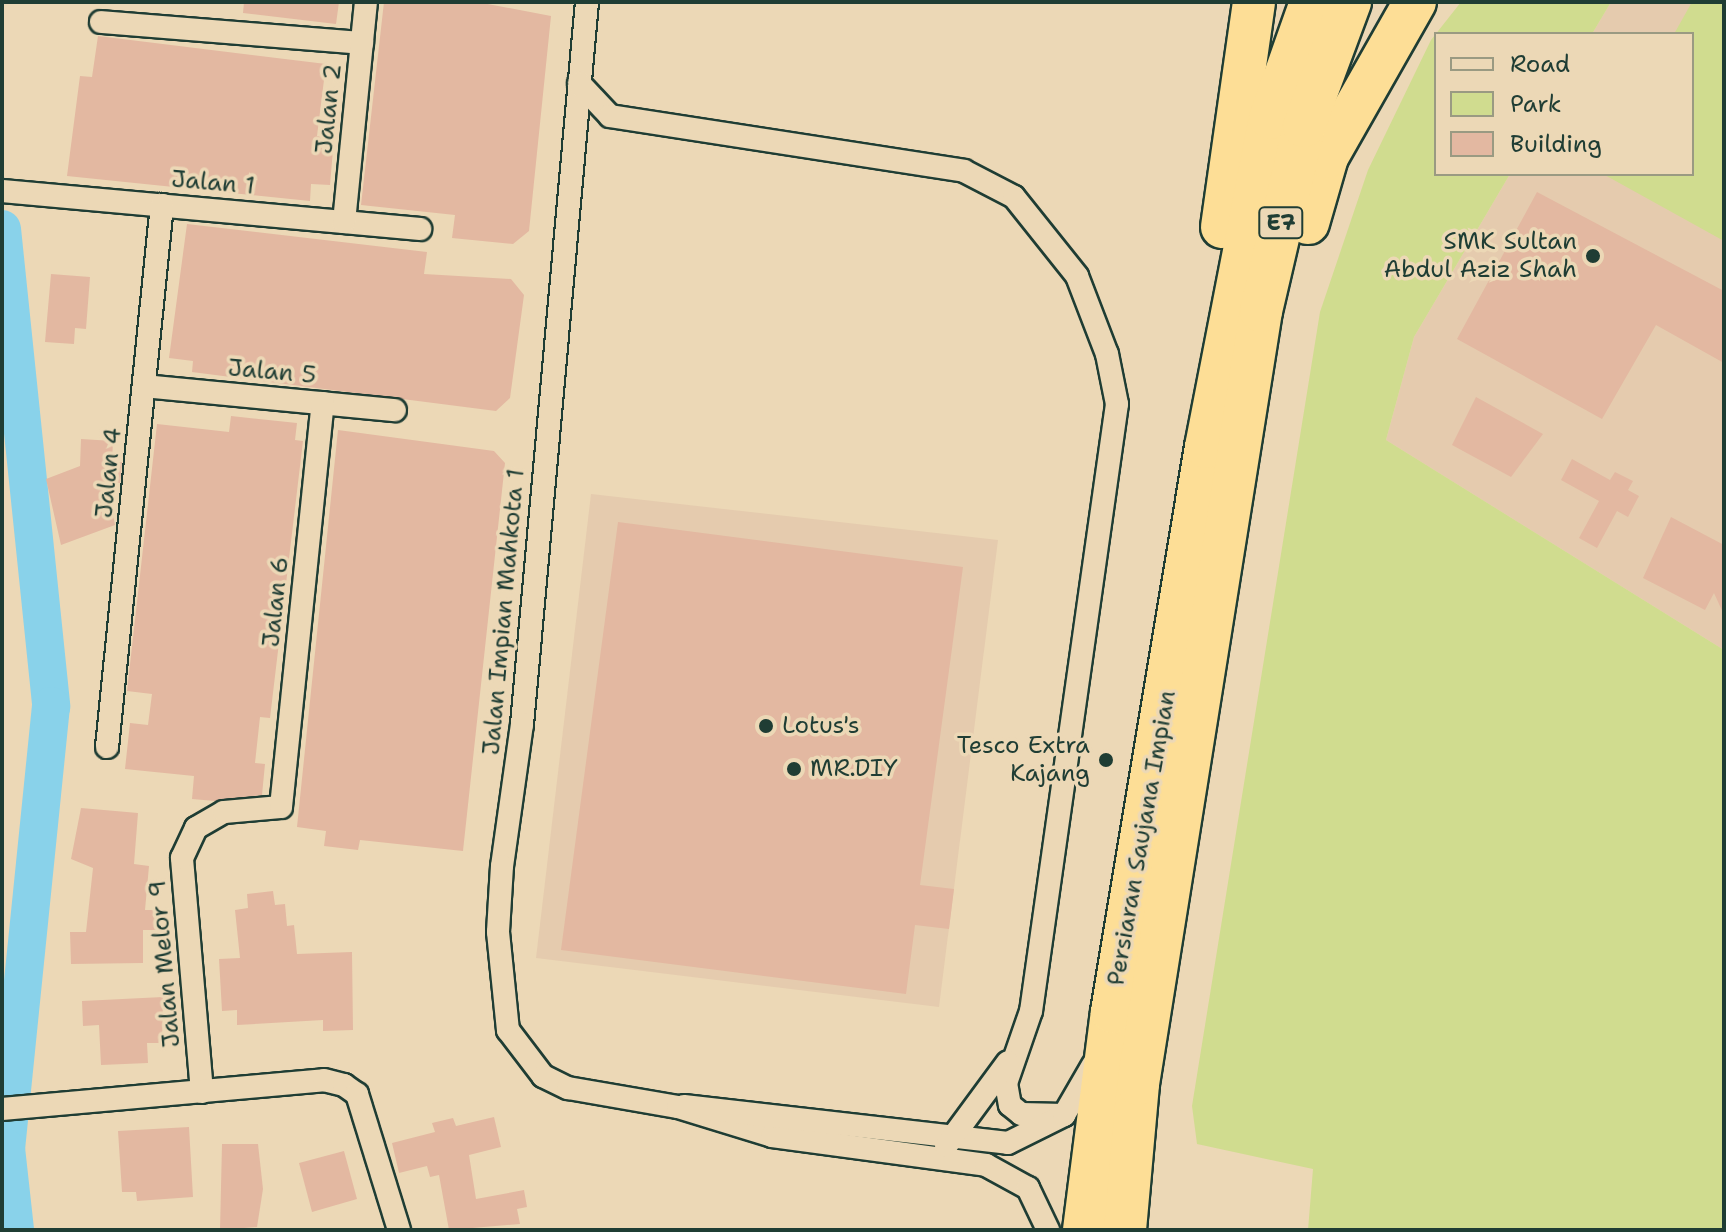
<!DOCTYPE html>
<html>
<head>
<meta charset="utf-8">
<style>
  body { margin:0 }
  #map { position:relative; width:1726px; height:1232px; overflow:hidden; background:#ecd8b6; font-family:"Shantell Sans",sans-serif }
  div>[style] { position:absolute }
  .built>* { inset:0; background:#e5cbae }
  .green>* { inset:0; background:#d0dc8f }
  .river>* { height:38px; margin:-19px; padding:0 19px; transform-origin:19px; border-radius:19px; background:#89d2ea }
  .building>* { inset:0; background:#e3b8a1 }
  .roads { filter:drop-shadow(2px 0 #1f3d34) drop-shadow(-2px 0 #1f3d34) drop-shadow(0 2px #1f3d34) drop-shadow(0 -2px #1f3d34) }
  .street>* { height:22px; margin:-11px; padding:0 11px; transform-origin:11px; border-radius:11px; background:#ecd8b6 }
  .highway>* { height:42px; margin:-21px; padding:0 21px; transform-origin:21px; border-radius:21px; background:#fdde96 }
  .dots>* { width:22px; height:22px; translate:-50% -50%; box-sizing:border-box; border:4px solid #ecd8b6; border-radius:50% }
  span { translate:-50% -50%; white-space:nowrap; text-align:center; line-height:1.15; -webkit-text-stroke:7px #ecd8b6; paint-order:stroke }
  .shield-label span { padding:2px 6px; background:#ecd8b6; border:2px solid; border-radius:6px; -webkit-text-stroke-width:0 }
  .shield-label { font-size:22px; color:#1f3d34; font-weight:700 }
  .street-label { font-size:24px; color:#1f3d34 }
  .poi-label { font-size:24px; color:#1f3d34 }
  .right { translate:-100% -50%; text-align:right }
  .left { translate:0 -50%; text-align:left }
  .frame { position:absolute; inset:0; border:4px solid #1f3d34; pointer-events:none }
  .legend { position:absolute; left:1434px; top:32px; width:260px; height:144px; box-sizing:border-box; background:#ecd8b6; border:2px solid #9a9a82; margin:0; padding:10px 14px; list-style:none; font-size:24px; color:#1f3d34 }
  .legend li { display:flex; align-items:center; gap:16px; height:40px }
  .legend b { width:40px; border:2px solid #9a9a82 }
</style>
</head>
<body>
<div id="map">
  <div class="built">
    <div style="clip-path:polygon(1611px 2px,1724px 2px,1724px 650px,1386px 440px,1414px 337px,1510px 174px,1692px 174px,1692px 34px,1592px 34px)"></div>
    <div style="clip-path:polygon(591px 494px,998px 540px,939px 1007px,536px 958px)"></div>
  </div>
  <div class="green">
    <div style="clip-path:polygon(1461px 2px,1611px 2px,1592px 34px,1436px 34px,1436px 174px,1510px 174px,1414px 337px,1386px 440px,1724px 650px,1724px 1230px,1308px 1230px,1313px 1169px,1197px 1144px,1192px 1106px,1320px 312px,1368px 170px,1431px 40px)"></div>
    <div style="clip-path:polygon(1692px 2px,1724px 2px,1724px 241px,1603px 174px,1692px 174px,1692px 34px,1674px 34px)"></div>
  </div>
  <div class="river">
    <div style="left:2px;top:229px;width:480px;rotate:84.1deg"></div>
    <div style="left:51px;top:706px;width:444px;rotate:95.8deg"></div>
    <div style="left:6px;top:1148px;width:82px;rotate:83.7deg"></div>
  </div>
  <div class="building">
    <div style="clip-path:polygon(244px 2px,339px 2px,336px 24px,243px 13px)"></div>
    <div style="clip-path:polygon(384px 2px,477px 2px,551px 16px,529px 231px,513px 244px,452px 238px,455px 215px,361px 205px)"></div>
    <div style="clip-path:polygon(98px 36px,326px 64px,317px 136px,334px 138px,330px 185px,311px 184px,310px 201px,67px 176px,80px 76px,92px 77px)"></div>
    <div style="clip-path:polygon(1537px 192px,1724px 291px,1724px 363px,1656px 325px,1602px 419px,1457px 339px)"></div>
    <div style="clip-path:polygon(187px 224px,427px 252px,424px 274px,511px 279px,524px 295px,510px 398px,496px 411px,192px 372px,193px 361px,169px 358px)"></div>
    <div style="clip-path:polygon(51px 274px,90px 277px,86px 329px,75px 328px,74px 344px,45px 342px)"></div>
    <div style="clip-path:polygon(1476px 397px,1543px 434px,1511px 477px,1452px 445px)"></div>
    <div style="clip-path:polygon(231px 416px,297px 423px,295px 440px,303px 441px,270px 718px,260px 717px,255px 763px,265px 764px,262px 795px,215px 801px,192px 799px,194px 776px,125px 769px,130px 723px,148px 725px,152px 694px,127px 691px,157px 424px,229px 432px)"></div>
    <div style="clip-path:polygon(338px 430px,494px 451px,505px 463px,463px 851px,360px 840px,358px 850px,324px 846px,326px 831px,297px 827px)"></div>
    <div style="clip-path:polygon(81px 439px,113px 441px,112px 462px,122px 462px,120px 483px,107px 482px,115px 525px,61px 545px,46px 479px,80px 466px)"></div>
    <div style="clip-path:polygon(1572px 459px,1610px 480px,1615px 472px,1633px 481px,1628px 490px,1639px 496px,1628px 517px,1617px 511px,1597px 548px,1579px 538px,1599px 501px,1561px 480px)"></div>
    <div style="clip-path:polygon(1671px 517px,1724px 545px,1724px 615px,1714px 593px,1705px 610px,1643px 578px)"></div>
    <div style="clip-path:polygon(618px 522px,963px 567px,920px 885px,954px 889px,949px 929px,915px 925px,906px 994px,561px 950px)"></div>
    <div style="clip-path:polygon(81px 808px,138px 813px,134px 864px,149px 866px,145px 910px,161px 910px,161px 930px,143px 930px,143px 963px,71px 964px,70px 932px,86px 932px,93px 868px,71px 859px)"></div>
    <div style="clip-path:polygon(273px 891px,275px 905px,285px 904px,287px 926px,294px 925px,297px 954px,352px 952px,353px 1030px,323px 1031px,323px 1020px,237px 1025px,237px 1010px,222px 1011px,219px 959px,240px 958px,235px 910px,248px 908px,247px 894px)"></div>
    <div style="clip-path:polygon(163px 997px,162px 1043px,147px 1043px,148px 1063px,101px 1065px,99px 1025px,83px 1026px,82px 1001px)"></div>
    <div style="clip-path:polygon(494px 1117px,501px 1147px,469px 1155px,476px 1199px,524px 1190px,527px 1207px,517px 1209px,520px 1224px,449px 1230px,439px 1175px,430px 1177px,427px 1166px,399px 1173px,392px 1143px,435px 1132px,432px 1123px,453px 1118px,456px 1126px)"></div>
    <div style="clip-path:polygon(189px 1127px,193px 1197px,137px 1201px,136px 1192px,122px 1192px,118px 1131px)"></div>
    <div style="clip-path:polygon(222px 1144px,258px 1144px,263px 1189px,257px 1227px,220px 1230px)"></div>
    <div style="clip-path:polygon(344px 1151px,357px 1199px,312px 1212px,299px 1163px)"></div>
  </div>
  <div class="roads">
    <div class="street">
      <div style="left:587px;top:2px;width:725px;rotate:95.14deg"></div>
      <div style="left:522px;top:724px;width:143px;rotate:98deg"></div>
      <div style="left:502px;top:866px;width:66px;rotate:93.5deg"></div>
      <div style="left:498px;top:932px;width:99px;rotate:84.2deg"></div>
      <div style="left:508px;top:1030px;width:58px;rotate:52.7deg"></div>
      <div style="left:543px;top:1076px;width:28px;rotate:26deg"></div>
      <div style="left:568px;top:1088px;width:112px;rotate:9.8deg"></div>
      <div style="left:678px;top:1107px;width:98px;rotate:17.1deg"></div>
      <div style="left:772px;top:1136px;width:216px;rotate:7.7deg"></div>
      <div style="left:986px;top:1165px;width:48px;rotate:28.7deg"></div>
      <div style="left:1028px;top:1188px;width:47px;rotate:64.5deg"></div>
      <div style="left:101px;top:22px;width:262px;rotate:4.6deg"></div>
      <div style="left:579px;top:83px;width:45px;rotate:46.8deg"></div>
      <div style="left:610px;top:116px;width:358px;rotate:8.8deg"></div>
      <div style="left:964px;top:171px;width:56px;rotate:27.5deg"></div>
      <div style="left:1014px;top:197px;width:101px;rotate:51.4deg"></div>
      <div style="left:1077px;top:276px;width:84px;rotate:69deg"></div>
      <div style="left:1107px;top:354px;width:51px;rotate:78.7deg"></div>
      <div style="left:1117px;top:404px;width:613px;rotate:98.06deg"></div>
      <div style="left:1031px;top:1011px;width:76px;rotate:109.1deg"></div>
      <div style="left:1006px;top:1083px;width:22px;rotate:80deg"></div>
      <div style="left:1010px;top:1105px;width:14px;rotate:39deg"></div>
      <div style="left:1021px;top:1114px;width:43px;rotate:1.3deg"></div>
      <div style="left:2px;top:191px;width:420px;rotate:5.2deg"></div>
      <div style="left:344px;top:222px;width:221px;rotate:-84.3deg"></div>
      <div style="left:144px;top:386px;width:252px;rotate:5.5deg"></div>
      <div style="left:107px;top:747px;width:545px;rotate:-84.21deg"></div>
      <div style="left:202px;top:1092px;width:235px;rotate:-94.9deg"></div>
      <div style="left:182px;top:858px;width:33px;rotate:-65deg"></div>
      <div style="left:196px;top:828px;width:32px;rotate:-30deg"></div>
      <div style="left:224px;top:812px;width:57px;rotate:-5deg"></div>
      <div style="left:281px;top:807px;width:406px;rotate:-84.1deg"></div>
      <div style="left:684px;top:1106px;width:326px;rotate:6.5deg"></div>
      <div style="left:1008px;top:1143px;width:63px;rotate:-26.6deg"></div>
      <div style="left:1064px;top:1115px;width:58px;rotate:-59.9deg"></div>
      <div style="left:2px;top:1109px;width:323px;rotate:-5.1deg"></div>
      <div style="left:324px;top:1080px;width:21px;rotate:14deg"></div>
      <div style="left:344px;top:1085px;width:16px;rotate:35deg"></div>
      <div style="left:357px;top:1094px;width:142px;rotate:72.8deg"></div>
      <div style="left:946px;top:1146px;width:104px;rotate:-53.6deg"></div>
    </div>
    <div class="highway">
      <div style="left:1308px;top:223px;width:69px;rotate:-73.9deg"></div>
      <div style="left:1327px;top:157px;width:178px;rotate:-60.4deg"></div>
      <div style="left:1222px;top:227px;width:227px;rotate:-81.9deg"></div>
      <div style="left:1084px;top:1230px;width:220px;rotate:-82.7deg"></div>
      <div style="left:1112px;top:1012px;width:573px;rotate:-80.55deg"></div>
      <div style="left:1206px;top:447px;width:335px;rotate:-79deg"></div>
      <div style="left:1270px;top:118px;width:123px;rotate:-70.5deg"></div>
      <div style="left:1125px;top:1230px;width:147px;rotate:-84.9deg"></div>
      <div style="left:1138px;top:1084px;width:783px;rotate:-80.96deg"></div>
      <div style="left:1261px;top:311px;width:190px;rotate:-76.9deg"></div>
      <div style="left:1304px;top:126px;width:132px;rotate:-69.6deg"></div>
    </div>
  </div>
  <div class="dots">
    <div style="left:1593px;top:256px;background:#1f3d34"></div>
    <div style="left:766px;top:726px;background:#1f3d34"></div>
    <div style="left:1106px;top:760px;background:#1f3d34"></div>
    <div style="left:794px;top:769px;background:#1f3d34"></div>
  </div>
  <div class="shield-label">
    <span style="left:1281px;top:223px">E7</span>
  </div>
  <div class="street-label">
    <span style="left:329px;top:109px;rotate:-84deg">Jalan 2</span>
    <span style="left:213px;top:183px;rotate:5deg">Jalan 1</span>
    <span style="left:272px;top:372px;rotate:5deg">Jalan 5</span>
    <span style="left:109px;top:473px;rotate:-84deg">Jalan 4</span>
    <span style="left:276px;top:602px;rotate:-84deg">Jalan 6</span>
    <span style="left:504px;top:612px;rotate:-85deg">Jalan Impian Mahkota 1</span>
    <span style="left:1142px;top:838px;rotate:-80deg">Persiaran Saujana Impian</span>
    <span style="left:165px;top:964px;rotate:-95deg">Jalan Melor 9</span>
  </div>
  <div class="poi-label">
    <span class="right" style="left:1577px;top:256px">SMK Sultan<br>Abdul Aziz Shah</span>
    <span class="left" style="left:782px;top:726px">Lotus's</span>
    <span class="right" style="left:1090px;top:760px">Tesco Extra<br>Kajang</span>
    <span class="left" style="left:810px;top:769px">MR.DIY</span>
  </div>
  <div class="frame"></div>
  <ul class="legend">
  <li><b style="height:10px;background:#ecd8b6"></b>Road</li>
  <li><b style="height:22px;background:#d0dc8f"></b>Park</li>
  <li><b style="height:22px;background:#e3b8a1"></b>Building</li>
  </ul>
</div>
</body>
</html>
